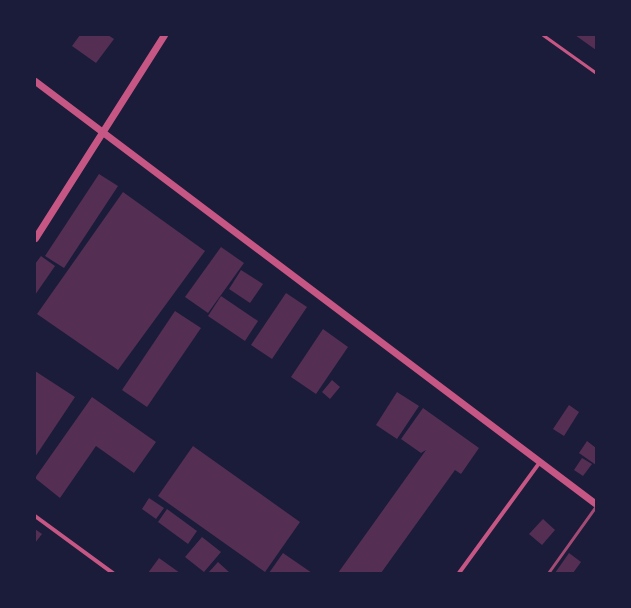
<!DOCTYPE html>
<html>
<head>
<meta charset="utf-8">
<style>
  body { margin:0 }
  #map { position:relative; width:631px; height:608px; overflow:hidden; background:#1b1b3a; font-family:Raleway,sans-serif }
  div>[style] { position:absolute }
  .building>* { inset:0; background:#542f53 }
  .service>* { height:3px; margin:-1.5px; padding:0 1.5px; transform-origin:1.5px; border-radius:1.5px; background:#c65784 }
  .minor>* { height:4px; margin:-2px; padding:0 2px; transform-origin:2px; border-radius:2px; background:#c65784 }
  .tertiary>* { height:7px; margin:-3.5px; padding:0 3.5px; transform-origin:3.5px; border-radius:3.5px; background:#c65784 }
  .rail>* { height:3px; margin:-1.5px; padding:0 1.5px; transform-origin:1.5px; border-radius:1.5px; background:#a44b75 }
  span { translate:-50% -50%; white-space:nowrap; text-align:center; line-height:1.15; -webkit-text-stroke:3px #1b1b3a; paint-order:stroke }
  .frame { position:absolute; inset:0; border:36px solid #1b1b3a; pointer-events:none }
</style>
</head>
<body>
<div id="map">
  <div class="building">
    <div style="clip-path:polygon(80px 35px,108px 35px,114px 39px,96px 63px,72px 46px)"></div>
    <div style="clip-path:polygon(575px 35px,596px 35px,596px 50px)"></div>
    <div style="clip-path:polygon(99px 174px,118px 186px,64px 268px,45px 256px)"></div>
    <div style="clip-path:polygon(123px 192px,205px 251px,118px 370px,37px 314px)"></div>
    <div style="clip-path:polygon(221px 247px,244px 263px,208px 313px,185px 297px)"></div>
    <div style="clip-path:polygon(41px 256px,55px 266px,35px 295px,35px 264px)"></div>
    <div style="clip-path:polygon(241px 270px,263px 284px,250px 303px,229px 289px)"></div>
    <div style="clip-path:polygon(286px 293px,307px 307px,272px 359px,251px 345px)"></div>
    <div style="clip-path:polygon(221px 296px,258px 321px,245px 341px,208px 316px)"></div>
    <div style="clip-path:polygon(175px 311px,201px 328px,147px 407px,122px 390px)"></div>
    <div style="clip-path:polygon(323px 329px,348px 347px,316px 394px,291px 377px)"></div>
    <div style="clip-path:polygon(35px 371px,75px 397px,35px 457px)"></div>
    <div style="clip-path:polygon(332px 380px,340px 387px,330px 399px,322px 392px)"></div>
    <div style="clip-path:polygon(397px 392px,419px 406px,397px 439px,376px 425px)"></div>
    <div style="clip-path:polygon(92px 397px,156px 442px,134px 473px,96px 446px,60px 498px,35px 478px)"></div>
    <div style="clip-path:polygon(569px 405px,579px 412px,564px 436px,553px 429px)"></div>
    <div style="clip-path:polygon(423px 408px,479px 448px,461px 474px,455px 470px,381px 573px,338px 573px,426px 450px,421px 453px,401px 439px)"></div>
    <div style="clip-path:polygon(587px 441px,596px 448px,596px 465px,579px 453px)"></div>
    <div style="clip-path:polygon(193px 446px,300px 522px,265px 572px,158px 496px)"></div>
    <div style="clip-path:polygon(582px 458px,592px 464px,583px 476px,574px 470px)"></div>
    <div style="clip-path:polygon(149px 498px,164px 508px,156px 519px,142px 509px)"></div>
    <div style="clip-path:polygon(167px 509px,197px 531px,188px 544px,158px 522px)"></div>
    <div style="clip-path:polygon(543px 519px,555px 530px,542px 545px,529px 534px)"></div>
    <div style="clip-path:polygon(35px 529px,42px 534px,35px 543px)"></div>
    <div style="clip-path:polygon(202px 537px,221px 552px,204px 572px,185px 557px)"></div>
    <div style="clip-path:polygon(283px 553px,312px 573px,269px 573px)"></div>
    <div style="clip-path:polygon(569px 553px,581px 562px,573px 573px,555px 573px)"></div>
    <div style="clip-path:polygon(159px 558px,180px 573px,148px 573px)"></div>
    <div style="clip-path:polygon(218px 562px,230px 573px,208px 573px)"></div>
  </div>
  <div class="service">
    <div style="left:543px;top:35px;width:65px;rotate:35.6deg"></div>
  </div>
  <div class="minor">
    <div style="left:35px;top:516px;width:97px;rotate:36.2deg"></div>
    <div style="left:459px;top:573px;width:137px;rotate:-53.9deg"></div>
  </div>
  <div class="tertiary">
    <div style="left:35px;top:81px;width:703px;rotate:37.02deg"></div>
    <div style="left:35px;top:238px;width:241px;rotate:-57.6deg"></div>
  </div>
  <div class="rail">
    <div style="left:548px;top:573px;width:82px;rotate:-54.4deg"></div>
  </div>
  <div class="frame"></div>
</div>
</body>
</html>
